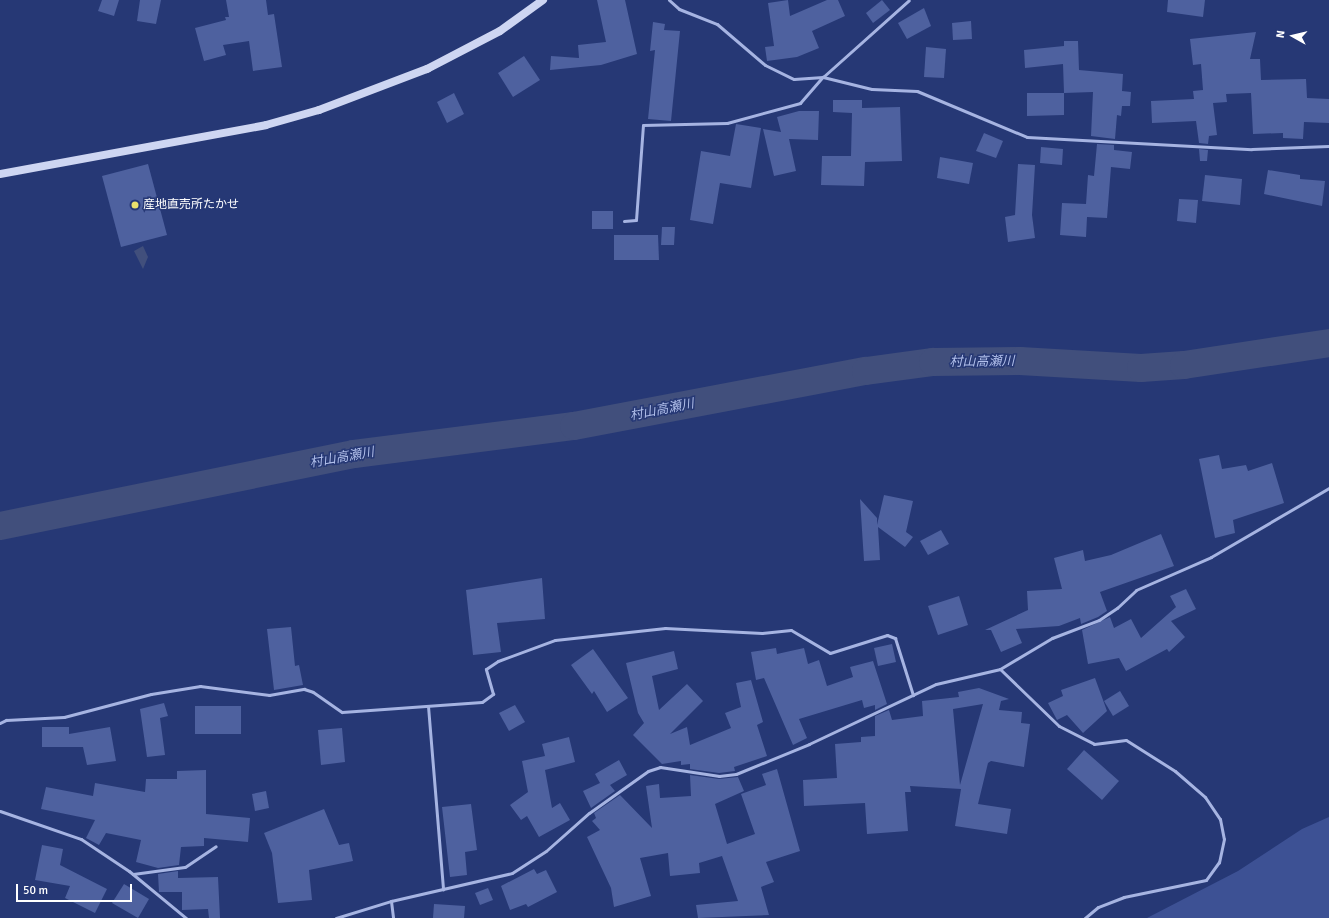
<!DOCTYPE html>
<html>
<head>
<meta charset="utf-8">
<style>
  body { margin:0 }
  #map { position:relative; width:1329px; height:918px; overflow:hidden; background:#263875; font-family:Signika,"Noto Sans JP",sans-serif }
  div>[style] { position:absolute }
  .green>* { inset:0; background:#3d5194 }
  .water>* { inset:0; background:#414f7c }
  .river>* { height:28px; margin:-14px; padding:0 14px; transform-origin:14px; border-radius:14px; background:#414f7c }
  .building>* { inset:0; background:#4e619f }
  .lane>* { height:3px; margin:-1.5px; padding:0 1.5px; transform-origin:1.5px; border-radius:1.5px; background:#a6b4e2 }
  .secondary>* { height:8px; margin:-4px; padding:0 4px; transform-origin:4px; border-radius:4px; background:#ced6f2 }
  .dots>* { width:11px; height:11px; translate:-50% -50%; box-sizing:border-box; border:2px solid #263875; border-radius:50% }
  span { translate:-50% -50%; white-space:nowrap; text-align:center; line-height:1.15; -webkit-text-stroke:3px #263875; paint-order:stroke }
  .poi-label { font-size:12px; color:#fff }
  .left { translate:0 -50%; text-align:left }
  .water-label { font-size:13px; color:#b1bfea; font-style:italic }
  .north { position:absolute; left:1273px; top:16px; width:40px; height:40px; -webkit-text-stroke:3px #263875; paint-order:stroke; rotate:278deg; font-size:11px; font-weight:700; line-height:16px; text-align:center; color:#fff }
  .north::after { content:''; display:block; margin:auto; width:14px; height:18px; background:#fff; clip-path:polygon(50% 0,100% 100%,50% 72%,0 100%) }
  .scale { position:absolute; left:16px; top:884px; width:116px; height:18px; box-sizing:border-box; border:2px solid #fff; border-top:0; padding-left:5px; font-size:12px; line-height:14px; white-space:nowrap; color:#fff; -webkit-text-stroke:3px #263875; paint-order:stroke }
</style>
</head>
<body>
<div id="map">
  <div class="green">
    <div style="clip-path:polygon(1329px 817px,1329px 918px,1147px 918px,1238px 871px,1302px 829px)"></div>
  </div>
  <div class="water">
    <div style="clip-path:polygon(143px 246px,148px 257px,143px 269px,134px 251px)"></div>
  </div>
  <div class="river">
    <div style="left:0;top:526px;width:361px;rotate:-11.5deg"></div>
    <div style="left:354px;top:454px;width:222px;rotate:-7.3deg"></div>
    <div style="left:574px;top:426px;width:297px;rotate:-10.7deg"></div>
    <div style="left:866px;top:371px;width:68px;rotate:-7.7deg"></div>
    <div style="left:933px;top:362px;width:87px;rotate:-0.7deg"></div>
    <div style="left:1020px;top:361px;width:121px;rotate:3.3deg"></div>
    <div style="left:1141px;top:368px;width:43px;rotate:-4deg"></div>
    <div style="left:1184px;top:365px;width:147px;rotate:-8.6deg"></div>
  </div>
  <div class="building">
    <div style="clip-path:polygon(102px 0,119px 0,114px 16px,98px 11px)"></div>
    <div style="clip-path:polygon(140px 0,161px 0,156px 24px,137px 21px)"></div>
    <div style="clip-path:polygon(226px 0,266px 0,268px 15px,274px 14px,282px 67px,253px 71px,249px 41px,223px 45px,226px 55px,204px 61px,195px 28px,226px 20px,225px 17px,229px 17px)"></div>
    <div style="clip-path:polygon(597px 0,625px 0,637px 54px,601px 65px,550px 70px,551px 56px,579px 58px,578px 45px,606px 42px)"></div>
    <div style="clip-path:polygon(788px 0,790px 16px,827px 0,838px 0,845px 16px,812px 31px,819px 48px,797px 57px,767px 61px,765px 47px,774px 46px,768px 3px)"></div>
    <div style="clip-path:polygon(882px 0,890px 10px,873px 23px,866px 13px)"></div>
    <div style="clip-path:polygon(1168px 0,1205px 0,1203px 17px,1167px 12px)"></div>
    <div style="clip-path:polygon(924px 8px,931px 26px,907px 39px,898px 23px)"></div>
    <div style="clip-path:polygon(971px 21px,972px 39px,953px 40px,952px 23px)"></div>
    <div style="clip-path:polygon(653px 22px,665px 24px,664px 30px,680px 31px,671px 121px,648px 119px,655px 50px,650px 51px)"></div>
    <div style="clip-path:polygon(1256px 32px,1250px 59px,1260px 59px,1261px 80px,1306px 79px,1307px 98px,1329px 99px,1329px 123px,1304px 122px,1303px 139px,1283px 138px,1283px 133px,1253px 134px,1251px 93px,1226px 94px,1227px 102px,1213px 103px,1217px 135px,1209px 136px,1208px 144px,1199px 143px,1196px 121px,1152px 123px,1151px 101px,1194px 99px,1193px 91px,1203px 90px,1201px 64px,1193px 65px,1190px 39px)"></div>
    <div style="clip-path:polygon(1064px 41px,1078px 41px,1079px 70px,1123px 74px,1122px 91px,1131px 92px,1130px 106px,1122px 106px,1121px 116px,1117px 115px,1115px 139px,1091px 136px,1093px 92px,1064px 93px,1063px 64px,1025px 68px,1024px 50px,1064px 46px)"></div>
    <div style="clip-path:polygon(926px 47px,946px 49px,944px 78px,924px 77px)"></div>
    <div style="clip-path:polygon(524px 56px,540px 80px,513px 97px,498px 73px)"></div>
    <div style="clip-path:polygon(454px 93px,464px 114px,447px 123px,437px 102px)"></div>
    <div style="clip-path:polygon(1027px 93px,1064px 93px,1064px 115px,1027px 116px)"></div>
    <div style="clip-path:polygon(833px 100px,862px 100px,862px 108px,900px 107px,902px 161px,865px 162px,864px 186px,821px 185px,822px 156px,851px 156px,852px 113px,833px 112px)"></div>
    <div style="clip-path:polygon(799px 111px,819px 111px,818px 140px,789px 139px,796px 171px,774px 176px,763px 129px,781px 132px,777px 117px)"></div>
    <div style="clip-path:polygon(736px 124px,761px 128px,751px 188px,720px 183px,713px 224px,690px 220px,701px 151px,730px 156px)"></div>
    <div style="clip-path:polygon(984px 133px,1003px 141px,996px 158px,976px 151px)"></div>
    <div style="clip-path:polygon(1097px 144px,1114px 145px,1114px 150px,1132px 152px,1130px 169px,1111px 167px,1107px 218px,1087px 217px,1086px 237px,1060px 235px,1062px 203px,1086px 204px,1088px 175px,1094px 176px)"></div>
    <div style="clip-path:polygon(1041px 147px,1063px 149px,1062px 165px,1040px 163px)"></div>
    <div style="clip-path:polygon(1199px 149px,1208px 150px,1207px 161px,1200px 161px)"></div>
    <div style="clip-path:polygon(940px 157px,973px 163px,969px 184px,937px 178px)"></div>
    <div style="clip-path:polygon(148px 164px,167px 235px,121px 247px,102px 176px)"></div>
    <div style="clip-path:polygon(1018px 164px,1035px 165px,1032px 215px,1035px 238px,1008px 242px,1005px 217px,1015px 215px)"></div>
    <div style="clip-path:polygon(1268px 170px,1300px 175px,1300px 179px,1325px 181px,1322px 206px,1264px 194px)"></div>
    <div style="clip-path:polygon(1205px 175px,1242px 179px,1240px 205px,1202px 201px)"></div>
    <div style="clip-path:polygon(1179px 199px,1198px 200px,1196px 223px,1177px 221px)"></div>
    <div style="clip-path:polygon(592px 211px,613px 211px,613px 229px,592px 229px)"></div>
    <div style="clip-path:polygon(662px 227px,675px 227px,674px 245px,661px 245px)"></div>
    <div style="clip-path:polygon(614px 235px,658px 235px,659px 260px,614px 260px)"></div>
    <div style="clip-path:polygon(1219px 455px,1222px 469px,1246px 465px,1248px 471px,1272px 463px,1284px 503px,1233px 520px,1235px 533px,1215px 538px,1199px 459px)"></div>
    <div style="clip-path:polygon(884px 495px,913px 501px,906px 532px,913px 537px,905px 547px,878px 527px,880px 560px,864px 561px,860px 499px,877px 518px,877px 525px)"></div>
    <div style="clip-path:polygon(941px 530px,949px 544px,928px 555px,920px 541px)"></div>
    <div style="clip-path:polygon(1161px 534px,1174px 566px,1100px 592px,1107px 611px,1098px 617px,1081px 624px,1080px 618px,1059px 626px,1016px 629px,1022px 643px,1001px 652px,991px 630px,985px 630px,1028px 610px,1027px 591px,1062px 589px,1054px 558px,1083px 550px,1085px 561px,1111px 555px)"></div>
    <div style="clip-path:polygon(542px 578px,545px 619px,497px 623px,501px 652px,473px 655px,466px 590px)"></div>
    <div style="clip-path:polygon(1186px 589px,1196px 609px,1171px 621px,1185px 637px,1169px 652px,1167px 649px,1126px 671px,1119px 658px,1088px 664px,1082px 630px,1110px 617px,1114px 628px,1131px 619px,1141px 638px,1176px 607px,1170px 596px)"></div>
    <div style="clip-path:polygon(959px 596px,968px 625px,938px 635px,928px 606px)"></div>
    <div style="clip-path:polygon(291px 627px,295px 666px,299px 665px,303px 685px,274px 690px,267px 629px)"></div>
    <div style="clip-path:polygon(892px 644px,896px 662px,878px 666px,874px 648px)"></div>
    <div style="clip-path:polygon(776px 648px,777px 654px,804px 648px,808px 664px,819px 660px,827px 686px,853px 677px,850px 667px,873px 661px,887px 704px,875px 710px,875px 705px,864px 708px,862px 700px,799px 719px,807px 738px,793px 745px,764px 678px,756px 680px,751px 652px)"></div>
    <div style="clip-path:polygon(593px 649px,628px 698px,607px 712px,594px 691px,592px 694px,571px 665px)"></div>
    <div style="clip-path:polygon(674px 651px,678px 669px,652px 676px,659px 710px,687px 684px,703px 701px,670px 734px,687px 727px,690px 745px,731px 728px,725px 713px,741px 707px,736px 683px,751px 680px,763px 722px,757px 725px,767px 756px,734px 767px,735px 771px,719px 773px,690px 769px,690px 764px,681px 765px,681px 761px,662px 764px,633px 735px,644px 723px,638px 713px,626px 663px)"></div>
    <div style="clip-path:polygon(1095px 678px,1107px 711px,1083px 733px,1067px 715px,1057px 720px,1048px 703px,1063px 696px,1061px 690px)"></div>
    <div style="clip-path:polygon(evenodd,979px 688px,1009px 699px,1001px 701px,999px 710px,1022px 712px,1021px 723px,1030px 724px,1024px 767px,991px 761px,988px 763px,978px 804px,1011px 809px,1007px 834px,955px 826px,961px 789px,910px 786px,911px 792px,905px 792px,908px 831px,867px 834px,865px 803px,804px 806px,803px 780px,837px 778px,835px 744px,861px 742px,861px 737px,875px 736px,875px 716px,889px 710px,892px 720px,923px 716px,922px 701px,959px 697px,958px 692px,979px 688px,983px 704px,960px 785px,953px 709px,983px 704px)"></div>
    <div style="clip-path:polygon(1120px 691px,1129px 706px,1113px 716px,1104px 701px)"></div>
    <div style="clip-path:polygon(164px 703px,168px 716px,160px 718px,165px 755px,147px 757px,140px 709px)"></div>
    <div style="clip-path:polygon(515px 705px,525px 722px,509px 731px,499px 713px)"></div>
    <div style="clip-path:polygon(195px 706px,241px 706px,241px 734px,195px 734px)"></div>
    <div style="clip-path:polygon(42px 727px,69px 727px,69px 734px,110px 727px,116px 761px,87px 765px,83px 747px,42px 747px)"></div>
    <div style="clip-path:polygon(342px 728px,345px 762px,321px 765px,318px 730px)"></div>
    <div style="clip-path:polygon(569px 737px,575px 762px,545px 770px,552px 808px,560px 803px,570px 820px,539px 837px,527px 816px,521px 820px,510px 805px,528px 792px,522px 761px,545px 756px,542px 744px)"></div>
    <div style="clip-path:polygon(1084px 750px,1119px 781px,1102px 800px,1067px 769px)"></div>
    <div style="clip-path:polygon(619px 760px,627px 775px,610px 785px,615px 791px,591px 808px,583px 791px,600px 783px,595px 774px)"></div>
    <div style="clip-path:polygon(777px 769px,800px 851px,766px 862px,774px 882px,761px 887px,769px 915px,698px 918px,696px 905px,738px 901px,722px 856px,699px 863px,700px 873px,670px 876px,668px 853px,640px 858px,651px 896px,614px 907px,611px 888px,587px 837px,600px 830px,592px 821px,596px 818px,594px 813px,620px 795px,652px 828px,646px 786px,659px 784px,660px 798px,691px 796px,690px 775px,719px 779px,738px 777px,744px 791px,715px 804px,727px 844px,755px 834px,741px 794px,766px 785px,762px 774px)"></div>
    <div style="clip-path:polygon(206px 770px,206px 814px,250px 818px,248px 842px,204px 838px,204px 846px,181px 847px,179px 865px,158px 868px,136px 862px,141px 840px,106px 833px,99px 845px,86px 838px,95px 820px,41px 809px,46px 787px,93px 796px,95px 783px,145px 792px,146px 779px,177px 779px,177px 771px)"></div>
    <div style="clip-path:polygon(266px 791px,269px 808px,255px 811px,252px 794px)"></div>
    <div style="clip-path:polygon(471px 804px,477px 850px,465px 852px,467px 875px,450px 877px,442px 807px)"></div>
    <div style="clip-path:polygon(324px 809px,339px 845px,349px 843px,353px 861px,309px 870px,312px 900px,278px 903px,272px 853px,264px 833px)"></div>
    <div style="clip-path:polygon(42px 845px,63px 849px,60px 865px,107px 889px,95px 913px,65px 898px,70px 886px,35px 880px)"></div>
    <div style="clip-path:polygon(534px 869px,537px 874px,546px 870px,557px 892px,528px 907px,526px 904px,510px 910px,501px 886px)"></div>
    <div style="clip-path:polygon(178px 871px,178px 878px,218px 877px,220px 918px,209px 918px,208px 909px,182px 910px,182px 892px,159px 892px,158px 874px)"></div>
    <div style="clip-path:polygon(124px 884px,149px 899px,138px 918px,112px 903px)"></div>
    <div style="clip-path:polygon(488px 888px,493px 900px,480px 905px,475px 893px)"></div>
    <div style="clip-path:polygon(434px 904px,465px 906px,464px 918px,433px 918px)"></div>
  </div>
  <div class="lane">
    <div style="left:669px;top:0;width:13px;rotate:42deg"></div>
    <div style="left:679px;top:9px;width:41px;rotate:21.5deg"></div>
    <div style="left:717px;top:24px;width:63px;rotate:40.5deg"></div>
    <div style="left:765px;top:65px;width:32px;rotate:26deg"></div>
    <div style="left:794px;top:79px;width:29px;rotate:-4deg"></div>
    <div style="left:823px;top:77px;width:50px;rotate:13.8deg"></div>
    <div style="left:872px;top:89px;width:45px;rotate:2.5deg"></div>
    <div style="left:917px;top:91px;width:119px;rotate:22.7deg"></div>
    <div style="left:1027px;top:137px;width:225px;rotate:3.1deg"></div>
    <div style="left:1252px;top:149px;width:77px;rotate:-2.2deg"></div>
    <div style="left:624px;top:221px;width:12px;rotate:-5deg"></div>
    <div style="left:636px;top:220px;width:95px;rotate:-85.8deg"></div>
    <div style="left:643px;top:125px;width:84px;rotate:-1.4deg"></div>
    <div style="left:727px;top:123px;width:76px;rotate:-15.3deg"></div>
    <div style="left:800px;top:103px;width:35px;rotate:-49deg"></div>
    <div style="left:823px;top:77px;width:115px;rotate:-41.8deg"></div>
    <div style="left:1000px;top:669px;width:82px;rotate:44deg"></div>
    <div style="left:1059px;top:726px;width:39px;rotate:27deg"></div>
    <div style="left:1094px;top:744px;width:32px;rotate:-7deg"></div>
    <div style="left:1126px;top:740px;width:58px;rotate:32.3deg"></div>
    <div style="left:1175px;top:771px;width:40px;rotate:41deg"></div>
    <div style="left:1205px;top:797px;width:27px;rotate:56deg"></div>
    <div style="left:1220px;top:819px;width:20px;rotate:79deg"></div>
    <div style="left:1224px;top:839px;width:24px;rotate:102deg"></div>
    <div style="left:1219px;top:862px;width:22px;rotate:126deg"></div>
    <div style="left:1206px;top:880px;width:84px;rotate:168.3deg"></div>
    <div style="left:1124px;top:897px;width:28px;rotate:159deg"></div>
    <div style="left:1098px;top:907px;width:17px;rotate:140deg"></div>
    <div style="left:428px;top:706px;width:184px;rotate:85.3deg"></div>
    <div style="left:0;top:723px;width:7px;rotate:-27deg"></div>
    <div style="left:6px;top:720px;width:58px;rotate:-3deg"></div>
    <div style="left:64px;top:717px;width:90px;rotate:-14.8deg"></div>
    <div style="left:151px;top:694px;width:50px;rotate:-9.3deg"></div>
    <div style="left:200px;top:686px;width:70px;rotate:7.4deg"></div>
    <div style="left:269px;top:695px;width:36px;rotate:-10deg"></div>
    <div style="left:304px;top:689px;width:9px;rotate:18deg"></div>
    <div style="left:313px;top:692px;width:35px;rotate:35deg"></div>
    <div style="left:342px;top:712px;width:140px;rotate:-4.1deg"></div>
    <div style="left:482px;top:702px;width:14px;rotate:-36deg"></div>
    <div style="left:493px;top:694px;width:26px;rotate:-106deg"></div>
    <div style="left:486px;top:669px;width:14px;rotate:-34deg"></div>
    <div style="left:498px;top:661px;width:61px;rotate:-20.2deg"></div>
    <div style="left:555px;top:640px;width:111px;rotate:-6.2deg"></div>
    <div style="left:665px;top:628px;width:97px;rotate:3deg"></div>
    <div style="left:762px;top:633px;width:29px;rotate:-6deg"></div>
    <div style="left:791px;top:630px;width:45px;rotate:30.5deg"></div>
    <div style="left:830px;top:653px;width:60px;rotate:-17.5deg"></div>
    <div style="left:887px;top:635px;width:9px;rotate:21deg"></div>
    <div style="left:895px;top:638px;width:60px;rotate:72.5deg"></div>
    <div style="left:0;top:811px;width:86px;rotate:19.1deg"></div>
    <div style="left:81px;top:839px;width:58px;rotate:33.7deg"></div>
    <div style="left:129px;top:871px;width:74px;rotate:39.5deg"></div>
    <div style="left:133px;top:874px;width:52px;rotate:-7.7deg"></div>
    <div style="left:185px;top:867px;width:37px;rotate:-34deg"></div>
    <div style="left:391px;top:901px;width:17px;rotate:83deg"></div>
    <div style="left:336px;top:918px;width:58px;rotate:-17.2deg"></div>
    <div style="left:391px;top:901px;width:124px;rotate:-13deg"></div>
    <div style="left:512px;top:873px;width:40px;rotate:-32.9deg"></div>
    <div style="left:546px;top:851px;width:57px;rotate:-41.5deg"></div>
    <div style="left:589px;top:813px;width:72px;rotate:-35.4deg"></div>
    <div style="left:648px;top:771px;width:13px;rotate:-18deg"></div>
    <div style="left:660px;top:767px;width:60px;rotate:8.7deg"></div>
    <div style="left:719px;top:776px;width:17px;rotate:-7deg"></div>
    <div style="left:736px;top:774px;width:79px;rotate:-22.3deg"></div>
    <div style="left:809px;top:744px;width:140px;rotate:-25.3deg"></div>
    <div style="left:936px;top:684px;width:66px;rotate:-13.2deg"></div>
    <div style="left:1000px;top:669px;width:61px;rotate:-30.8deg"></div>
    <div style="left:1052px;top:638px;width:50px;rotate:-21deg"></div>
    <div style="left:1099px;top:620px;width:22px;rotate:-34deg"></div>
    <div style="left:1117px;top:608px;width:26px;rotate:-43deg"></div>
    <div style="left:1136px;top:590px;width:82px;rotate:-23.7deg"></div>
    <div style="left:1211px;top:557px;width:137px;rotate:-30.3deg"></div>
  </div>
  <div class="secondary">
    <div style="left:0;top:174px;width:270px;rotate:-10.4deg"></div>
    <div style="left:266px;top:125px;width:55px;rotate:-15.8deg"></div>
    <div style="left:319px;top:110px;width:116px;rotate:-20.8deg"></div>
    <div style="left:427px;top:69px;width:82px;rotate:-27.5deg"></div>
    <div style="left:500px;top:31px;width:53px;rotate:-35.8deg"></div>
  </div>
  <div class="dots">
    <div style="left:135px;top:205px;background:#eae06c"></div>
  </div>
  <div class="poi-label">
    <span class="left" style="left:143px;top:205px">産地直売所たかせ</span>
  </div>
  <div class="water-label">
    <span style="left:982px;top:362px;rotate:-1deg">村山高瀬川</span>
    <span style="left:662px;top:410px;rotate:-11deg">村山高瀬川</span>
    <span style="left:342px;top:458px;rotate:-10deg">村山高瀬川</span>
  </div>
  <div class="north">N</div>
  <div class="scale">50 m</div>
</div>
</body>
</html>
